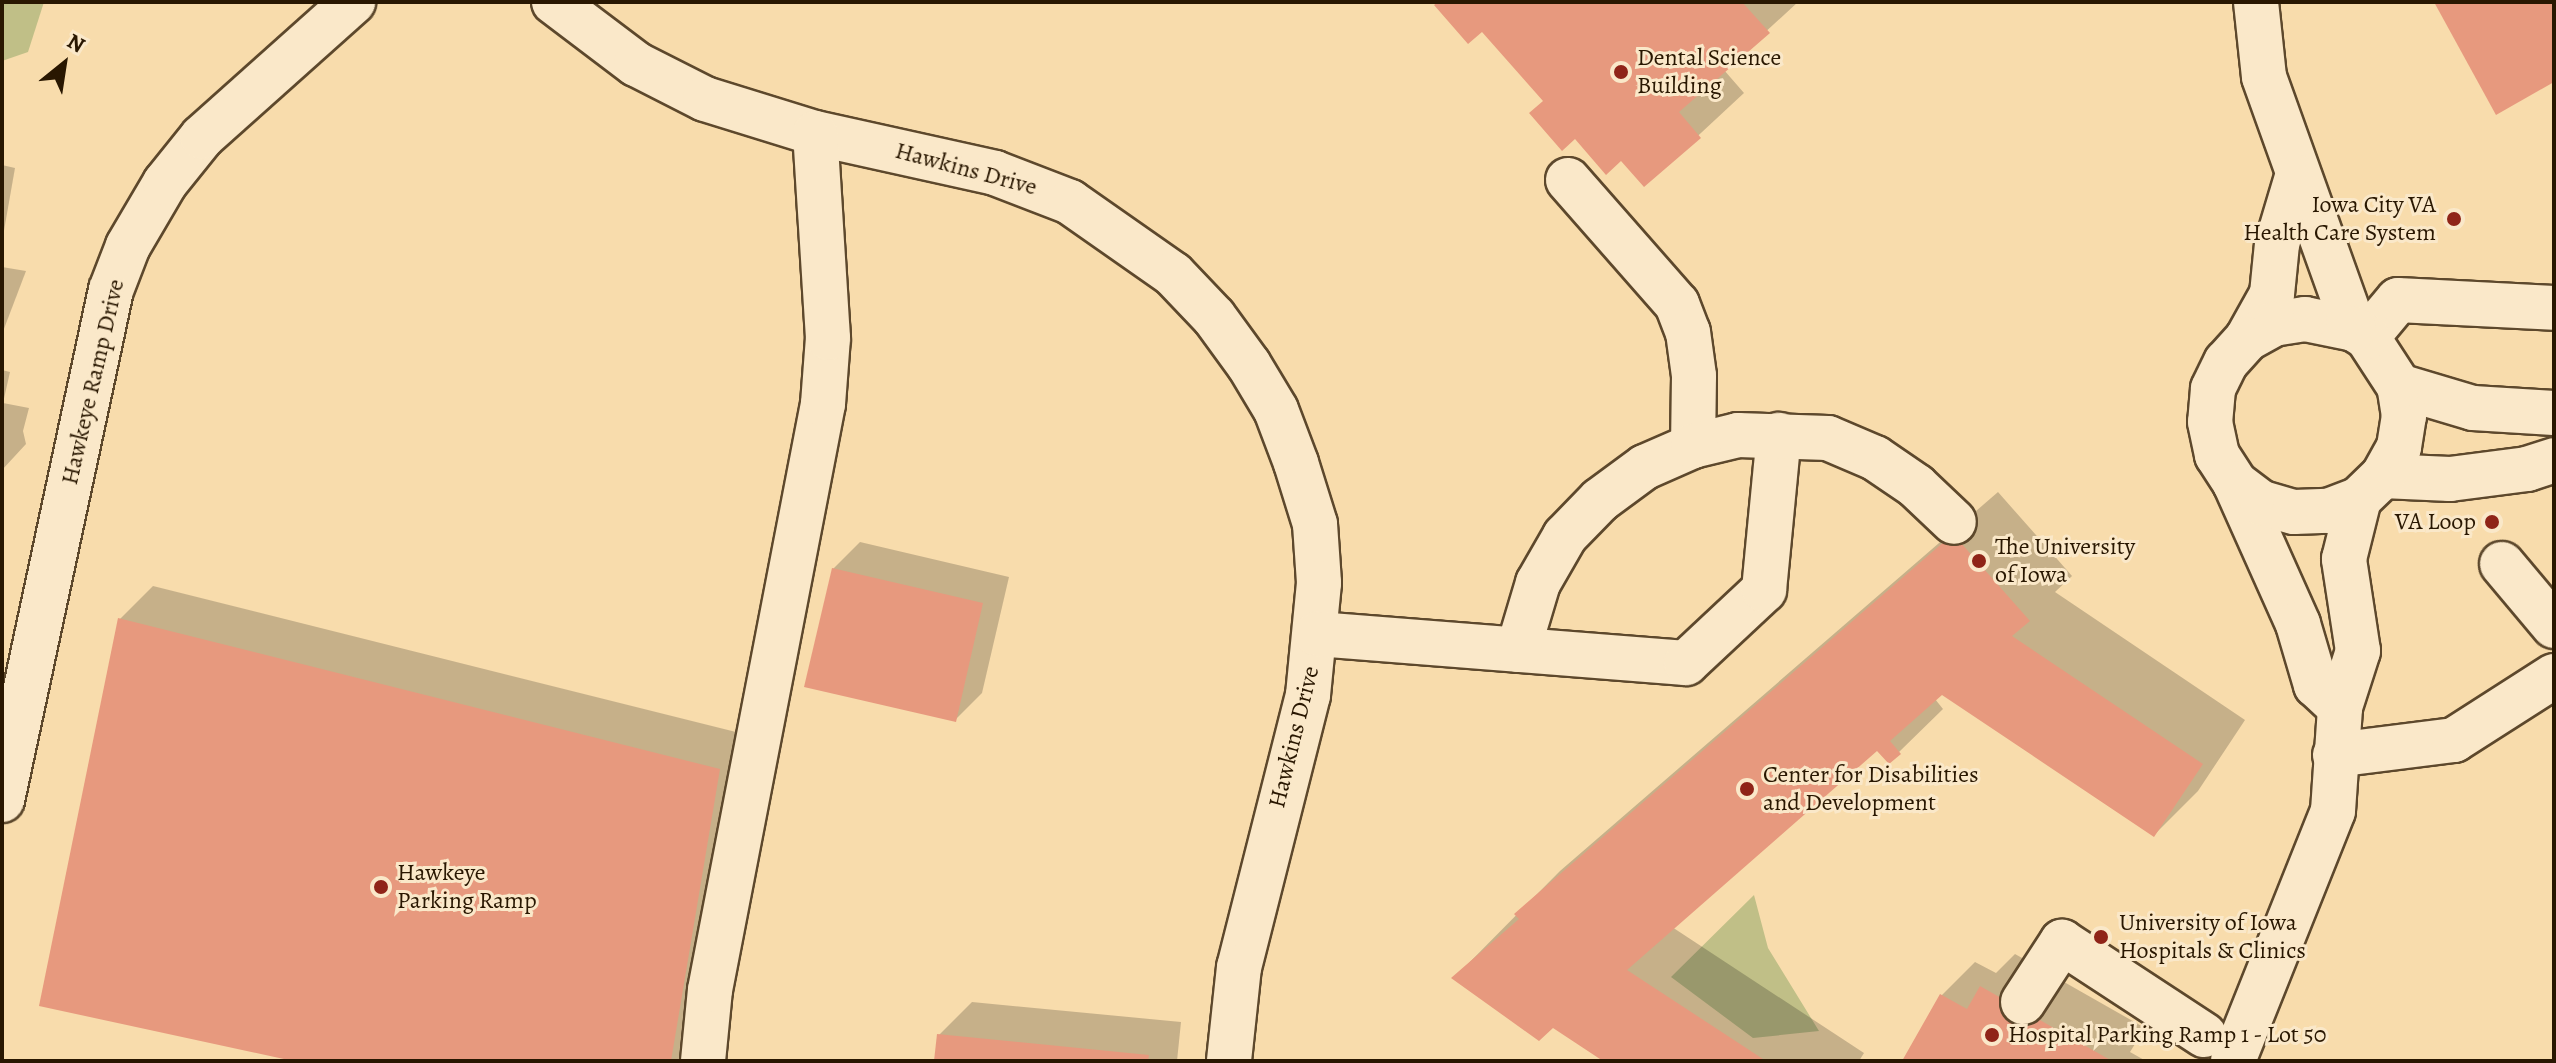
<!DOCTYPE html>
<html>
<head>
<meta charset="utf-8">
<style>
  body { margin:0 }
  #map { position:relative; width:2556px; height:1063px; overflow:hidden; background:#f8dcac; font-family:Alegreya,serif }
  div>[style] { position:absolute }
  .green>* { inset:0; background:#c0bf87 }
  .shadow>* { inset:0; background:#0003 }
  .building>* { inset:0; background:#e7997e }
  .roads { filter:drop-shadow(2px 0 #5d482c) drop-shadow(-2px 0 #5d482c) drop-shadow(0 2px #5d482c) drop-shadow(0 -2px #5d482c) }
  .minor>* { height:44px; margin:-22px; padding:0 22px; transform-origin:22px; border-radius:22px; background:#fae8c9 }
  .dots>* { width:22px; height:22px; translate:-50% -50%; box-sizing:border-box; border:4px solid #fae8c9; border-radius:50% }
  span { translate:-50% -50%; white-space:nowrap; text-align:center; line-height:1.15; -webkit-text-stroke:6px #fae8c9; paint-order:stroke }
  .poi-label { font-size:24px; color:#291701 }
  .left { translate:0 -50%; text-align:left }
  .right { translate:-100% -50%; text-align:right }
  .street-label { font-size:24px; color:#291701 }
  .frame { position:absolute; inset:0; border:4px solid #291701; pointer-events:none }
  .north { position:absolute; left:24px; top:24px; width:80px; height:80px; -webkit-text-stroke:6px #fae8c9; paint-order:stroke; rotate:30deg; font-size:22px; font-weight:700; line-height:32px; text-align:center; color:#291701 }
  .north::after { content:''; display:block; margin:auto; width:28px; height:36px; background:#291701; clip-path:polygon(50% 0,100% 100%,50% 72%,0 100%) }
</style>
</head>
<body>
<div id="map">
  <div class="green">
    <div style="clip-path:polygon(2px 2px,44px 2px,28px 52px,2px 61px)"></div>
    <div style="clip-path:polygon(1754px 895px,1768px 948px,1819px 1031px,1753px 1038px,1671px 977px)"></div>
  </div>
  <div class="shadow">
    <div style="clip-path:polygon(1440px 2px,1798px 2px,1724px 70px,1744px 93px,1645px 185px,1621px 159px,1545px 100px,1483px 29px)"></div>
    <div style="clip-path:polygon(2px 165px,15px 168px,2px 242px)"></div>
    <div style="clip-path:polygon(2px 267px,26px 271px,2px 334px)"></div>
    <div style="clip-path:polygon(2px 370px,10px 372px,3px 403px,29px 408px,23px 431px,26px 444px,2px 470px)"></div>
    <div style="clip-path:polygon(1998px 492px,2072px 576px,2055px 592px,2245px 720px,2198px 791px,2154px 835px,1942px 693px,1935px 699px,1943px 709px,1899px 752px,1877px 748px,1672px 927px,1864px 1053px,1859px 1061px,1606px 1061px,1553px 1026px,1454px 978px,1560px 871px)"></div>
    <div style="clip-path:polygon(860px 542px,1009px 577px,982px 693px,955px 720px,833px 569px)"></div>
    <div style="clip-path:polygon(153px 586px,752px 736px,697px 1061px,303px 1061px,120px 619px)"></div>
    <div style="clip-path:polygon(2015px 954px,2145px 1028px,2130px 1052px,2146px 1061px,1905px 1061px,1942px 995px,1975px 962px,1996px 973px)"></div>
    <div style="clip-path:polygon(972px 1002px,1181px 1022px,1177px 1061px,936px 1061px,939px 1035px)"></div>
  </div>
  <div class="building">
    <div style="clip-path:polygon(1438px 2px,1742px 2px,1770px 33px,1679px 112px,1701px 138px,1644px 187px,1621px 161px,1606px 175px,1575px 139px,1562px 151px,1529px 113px,1543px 101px,1482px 32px,1468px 44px,1434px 5px)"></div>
    <div style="clip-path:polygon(2434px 2px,2554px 2px,2554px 82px,2496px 115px)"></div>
    <div style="clip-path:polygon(1953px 534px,2030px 621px,2012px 636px,2203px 764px,2154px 837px,1942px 695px,1890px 741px,1901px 754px,1889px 764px,1877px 751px,1627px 970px,1766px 1061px,1603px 1061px,1553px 1028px,1539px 1041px,1451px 978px,1519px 919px,1514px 914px)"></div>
    <div style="clip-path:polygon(832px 568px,983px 603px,956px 722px,804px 687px)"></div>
    <div style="clip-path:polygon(118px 618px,720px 769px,671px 1061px,293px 1061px,39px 1006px)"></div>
    <div style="clip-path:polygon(1980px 986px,2112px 1061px,1902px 1061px,1940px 994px,1967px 1009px)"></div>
    <div style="clip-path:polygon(937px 1034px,1149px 1055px,1148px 1061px,934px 1061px)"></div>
  </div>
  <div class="roads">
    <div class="minor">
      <div style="left:554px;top:2px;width:103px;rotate:37.1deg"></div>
      <div style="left:636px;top:64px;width:77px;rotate:26.9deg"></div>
      <div style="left:705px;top:99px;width:115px;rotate:17.2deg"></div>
      <div style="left:815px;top:133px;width:184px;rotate:12.5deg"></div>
      <div style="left:995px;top:173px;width:80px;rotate:21.1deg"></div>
      <div style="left:1070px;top:202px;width:126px;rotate:35deg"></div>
      <div style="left:1173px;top:274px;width:59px;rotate:46.4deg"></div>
      <div style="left:1214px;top:317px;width:59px;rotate:53.9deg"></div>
      <div style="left:1249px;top:365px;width:52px;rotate:59deg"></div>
      <div style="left:1276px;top:410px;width:57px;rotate:69.3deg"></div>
      <div style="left:1296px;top:463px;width:64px;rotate:72.7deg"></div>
      <div style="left:1315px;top:524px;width:59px;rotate:86.1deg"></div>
      <div style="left:1319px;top:583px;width:113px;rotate:95.6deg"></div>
      <div style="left:1308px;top:695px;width:281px;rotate:104.2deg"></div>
      <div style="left:1239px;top:967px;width:95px;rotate:96.1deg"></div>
      <div style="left:2256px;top:2px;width:75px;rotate:83.9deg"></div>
      <div style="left:2264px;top:77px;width:268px;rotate:70.3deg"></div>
      <div style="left:1568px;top:180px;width:165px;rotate:48.7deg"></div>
      <div style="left:1677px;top:304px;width:30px;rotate:69deg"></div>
      <div style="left:1688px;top:332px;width:44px;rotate:82.2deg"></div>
      <div style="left:1694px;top:376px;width:70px;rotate:90.8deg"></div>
      <div style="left:2367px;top:337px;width:48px;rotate:-50deg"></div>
      <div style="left:2398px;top:300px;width:156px;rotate:2.9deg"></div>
      <div style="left:2247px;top:339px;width:51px;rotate:-60.9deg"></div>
      <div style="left:2272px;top:294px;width:50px;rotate:-84.3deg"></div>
      <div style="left:2277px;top:244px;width:70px;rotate:-73.4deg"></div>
      <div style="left:2399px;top:386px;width:77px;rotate:16.6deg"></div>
      <div style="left:2473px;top:408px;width:81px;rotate:3.5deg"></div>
      <div style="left:2383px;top:476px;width:67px;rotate:2.6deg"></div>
      <div style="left:2450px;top:479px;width:78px;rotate:-7.4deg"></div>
      <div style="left:2527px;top:469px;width:28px;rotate:-18deg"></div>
      <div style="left:2235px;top:483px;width:154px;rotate:65.9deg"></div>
      <div style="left:2298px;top:624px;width:64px;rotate:73.6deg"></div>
      <div style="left:2316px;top:685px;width:33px;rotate:43deg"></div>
      <div style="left:2502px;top:564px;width:81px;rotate:50deg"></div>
      <div style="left:1317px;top:634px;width:370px;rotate:4.5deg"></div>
      <div style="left:1686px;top:663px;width:107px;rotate:-43.1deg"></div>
      <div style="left:1764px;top:590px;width:156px;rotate:-84.5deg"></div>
      <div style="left:1518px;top:650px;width:70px;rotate:-73.4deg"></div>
      <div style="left:1538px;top:583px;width:54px;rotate:-60.1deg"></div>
      <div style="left:1565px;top:536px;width:50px;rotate:-45.8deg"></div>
      <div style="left:1600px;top:500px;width:56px;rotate:-36.3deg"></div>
      <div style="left:1645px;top:467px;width:52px;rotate:-23.6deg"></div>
      <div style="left:1693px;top:446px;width:46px;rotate:-13.7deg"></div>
      <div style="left:1738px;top:435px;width:90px;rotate:1.9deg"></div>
      <div style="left:1828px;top:438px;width:51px;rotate:23.1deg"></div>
      <div style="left:1875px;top:458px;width:50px;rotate:34.3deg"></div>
      <div style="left:1916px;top:486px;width:52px;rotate:43.5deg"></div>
      <div style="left:2335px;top:755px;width:120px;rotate:-7.2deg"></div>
      <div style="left:2454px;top:740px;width:119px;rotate:-32.6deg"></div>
      <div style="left:2px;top:800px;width:522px;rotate:-77.94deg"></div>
      <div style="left:111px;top:290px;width:47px;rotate:-68.9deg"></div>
      <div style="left:128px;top:246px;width:73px;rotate:-59.6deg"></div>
      <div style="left:165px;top:183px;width:59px;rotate:-51.2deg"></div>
      <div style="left:202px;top:137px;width:203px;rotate:-41.8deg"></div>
      <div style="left:2023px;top:1002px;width:72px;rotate:-57deg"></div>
      <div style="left:2062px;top:942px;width:170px;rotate:33.2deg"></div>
      <div style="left:703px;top:1061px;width:71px;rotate:-84.4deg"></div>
      <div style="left:710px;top:990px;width:597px;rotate:-79.09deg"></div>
      <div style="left:823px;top:404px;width:66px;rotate:-85.7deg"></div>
      <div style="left:828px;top:338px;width:205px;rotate:-93.6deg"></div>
      <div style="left:2233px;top:1061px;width:269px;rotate:-68.2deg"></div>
      <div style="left:2333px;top:811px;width:104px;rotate:-86.1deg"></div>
      <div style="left:2340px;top:707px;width:59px;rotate:-72.2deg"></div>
      <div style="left:2358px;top:651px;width:93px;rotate:-98.7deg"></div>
      <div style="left:2344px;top:559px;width:62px;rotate:-76deg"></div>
      <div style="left:2359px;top:499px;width:33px;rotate:-44deg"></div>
      <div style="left:2383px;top:476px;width:33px;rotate:-61deg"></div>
      <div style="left:2399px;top:447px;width:31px;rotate:-81deg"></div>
      <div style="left:2404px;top:416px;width:30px;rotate:-99deg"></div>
      <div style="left:2399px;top:386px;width:59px;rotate:-123.1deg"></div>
      <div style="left:2367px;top:337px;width:15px;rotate:-148deg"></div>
      <div style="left:2354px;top:329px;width:50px;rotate:-168.5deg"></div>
      <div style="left:2305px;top:319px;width:31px;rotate:171deg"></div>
      <div style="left:2274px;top:324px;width:31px;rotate:151deg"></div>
      <div style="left:2247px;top:339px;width:31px;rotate:132deg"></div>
      <div style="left:2226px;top:362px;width:30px;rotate:116deg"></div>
      <div style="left:2213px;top:389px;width:33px;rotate:95deg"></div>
      <div style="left:2210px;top:422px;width:34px;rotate:78deg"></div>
      <div style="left:2217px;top:455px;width:33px;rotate:57deg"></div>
      <div style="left:2235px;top:483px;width:34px;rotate:37deg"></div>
      <div style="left:2262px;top:503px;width:33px;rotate:16deg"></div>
      <div style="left:2294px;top:512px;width:34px;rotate:-2deg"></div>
      <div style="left:2328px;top:511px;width:33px;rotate:-21deg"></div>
    </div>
  </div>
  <div class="dots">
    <div style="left:1621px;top:72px;background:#8f2418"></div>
    <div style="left:2454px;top:219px;background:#8f2418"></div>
    <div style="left:2492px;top:522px;background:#8f2418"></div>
    <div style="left:1979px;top:561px;background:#8f2418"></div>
    <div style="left:1747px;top:789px;background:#8f2418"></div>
    <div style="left:381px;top:887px;background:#8f2418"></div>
    <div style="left:2101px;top:937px;background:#8f2418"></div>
    <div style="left:1992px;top:1035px;background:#8f2418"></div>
  </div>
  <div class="poi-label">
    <span class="left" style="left:1637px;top:72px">Dental Science<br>Building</span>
    <span class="right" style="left:2436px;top:219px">Iowa City VA<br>Health Care System</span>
    <span class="right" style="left:2476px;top:522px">VA Loop</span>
    <span class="left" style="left:1995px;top:561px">The University<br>of Iowa</span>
    <span class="left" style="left:1763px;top:789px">Center for Disabilities<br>and Development</span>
    <span class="left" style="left:397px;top:887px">Hawkeye<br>Parking Ramp</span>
    <span class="left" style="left:2119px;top:937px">University of Iowa<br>Hospitals &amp; Clinics</span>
    <span class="left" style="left:2008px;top:1035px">Hospital Parking Ramp 1 - Lot 50</span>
  </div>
  <div class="street-label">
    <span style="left:966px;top:169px;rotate:15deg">Hawkins Drive</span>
    <span style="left:93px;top:382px;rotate:-77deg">Hawkeye Ramp Drive</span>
    <span style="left:1294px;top:737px;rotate:-76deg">Hawkins Drive</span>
  </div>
  <div class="frame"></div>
  <div class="north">N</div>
</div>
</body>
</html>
